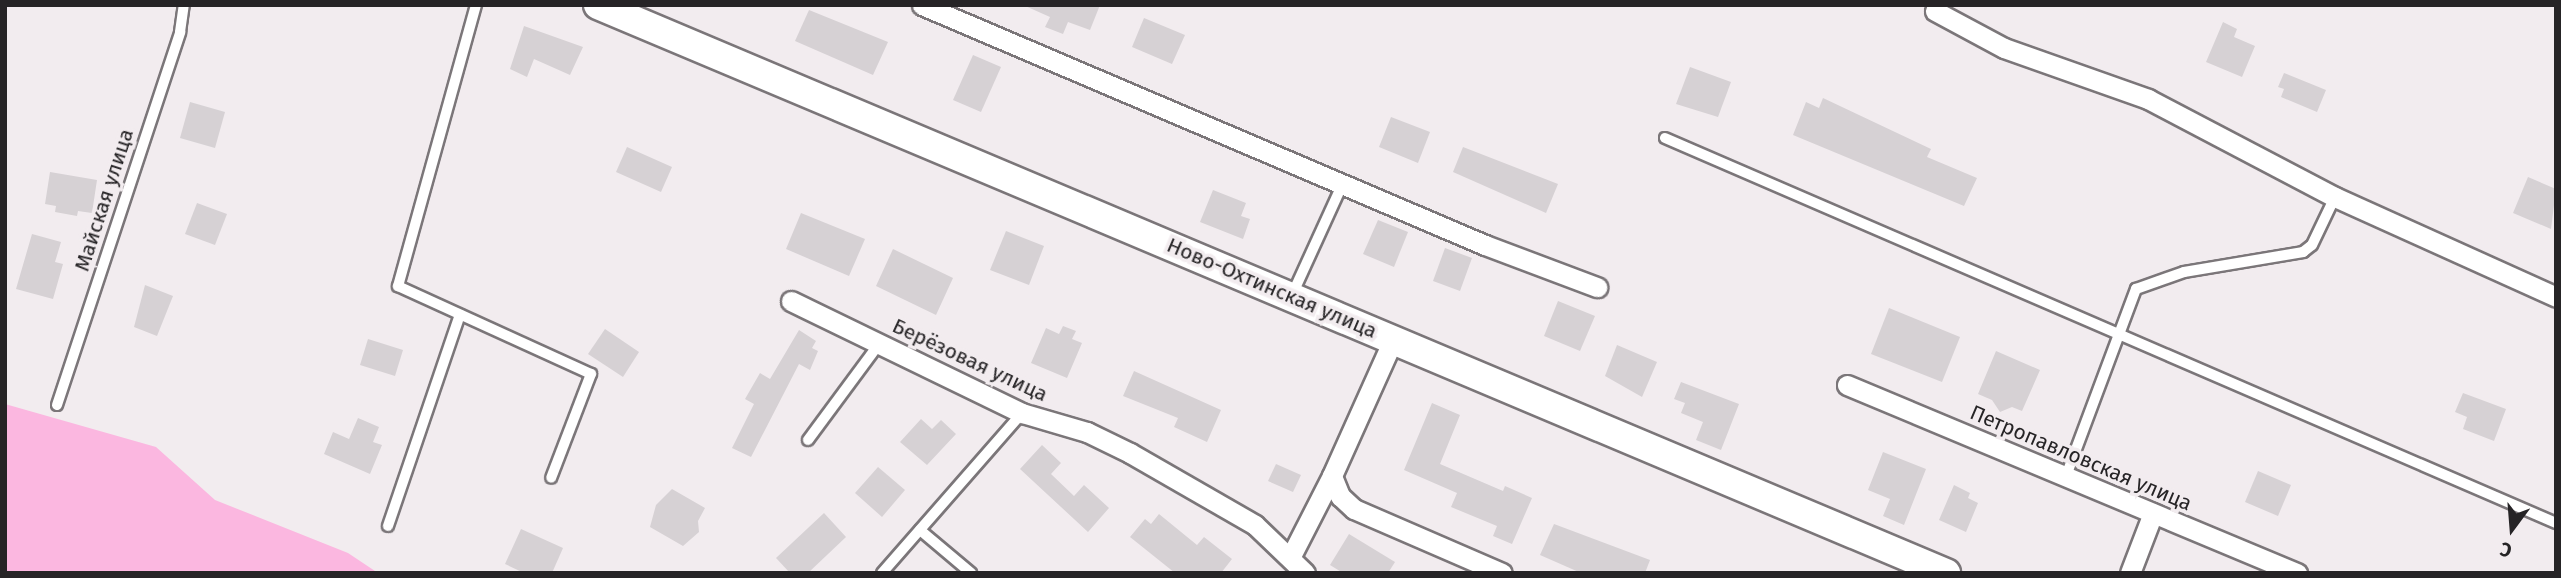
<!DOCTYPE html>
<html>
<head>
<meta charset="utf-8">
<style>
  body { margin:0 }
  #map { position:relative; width:2561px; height:578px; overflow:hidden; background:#f2ecef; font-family:"Fira Sans",sans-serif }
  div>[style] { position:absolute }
  .green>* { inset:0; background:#fbb7e0 }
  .building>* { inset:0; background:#d6d1d4 }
  .roads { filter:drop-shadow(2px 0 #7b7679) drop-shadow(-2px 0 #7b7679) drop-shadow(0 2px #7b7679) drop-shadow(0 -2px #7b7679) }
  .lane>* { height:10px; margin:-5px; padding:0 5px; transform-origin:5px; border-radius:5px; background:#fff }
  .street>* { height:19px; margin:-9.5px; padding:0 9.5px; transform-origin:9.5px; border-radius:9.5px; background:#fff }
  .secondary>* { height:28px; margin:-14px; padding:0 14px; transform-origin:14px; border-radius:14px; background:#fff }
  span { translate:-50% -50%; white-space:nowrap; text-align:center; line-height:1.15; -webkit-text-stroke:7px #f2ecef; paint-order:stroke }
  .street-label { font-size:21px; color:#262426 }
  .frame { position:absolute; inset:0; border:7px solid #262426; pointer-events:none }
  .north { position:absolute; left:2477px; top:494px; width:70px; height:70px; -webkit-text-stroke:5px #f2ecef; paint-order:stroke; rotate:196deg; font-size:19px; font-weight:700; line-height:28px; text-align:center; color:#262426 }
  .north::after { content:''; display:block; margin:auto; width:24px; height:32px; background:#262426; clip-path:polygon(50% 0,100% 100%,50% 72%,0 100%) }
</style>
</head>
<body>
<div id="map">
  <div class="green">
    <div style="clip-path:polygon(5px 404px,156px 447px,215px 500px,348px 553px,378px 573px,5px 573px)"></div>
  </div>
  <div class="building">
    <div style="clip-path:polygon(1023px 5px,1100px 5px,1090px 30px,1068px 22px,1063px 34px,1045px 27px,1050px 17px)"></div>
    <div style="clip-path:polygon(809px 10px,888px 42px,873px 75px,795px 41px)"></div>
    <div style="clip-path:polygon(1144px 18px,1185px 35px,1172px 64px,1132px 47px)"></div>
    <div style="clip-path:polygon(2223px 22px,2237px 29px,2234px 37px,2255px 46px,2242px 77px,2206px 62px)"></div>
    <div style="clip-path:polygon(524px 26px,583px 47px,570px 75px,534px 59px,527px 77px,510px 69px)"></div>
    <div style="clip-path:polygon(973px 55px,1001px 67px,981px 112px,953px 100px)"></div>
    <div style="clip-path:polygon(1690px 67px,1731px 82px,1718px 117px,1676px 104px)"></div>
    <div style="clip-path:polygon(2284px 73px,2326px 90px,2317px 112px,2281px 97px,2284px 89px,2278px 87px)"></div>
    <div style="clip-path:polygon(1823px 98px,1931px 149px,1927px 157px,1977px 178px,1964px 206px,1793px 135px,1806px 102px,1819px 108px)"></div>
    <div style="clip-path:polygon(190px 102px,225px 112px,215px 148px,180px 138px)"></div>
    <div style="clip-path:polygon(1391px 117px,1430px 132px,1418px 163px,1379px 147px)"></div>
    <div style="clip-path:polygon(627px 147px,672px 167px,661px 192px,616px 172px)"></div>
    <div style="clip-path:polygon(1463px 147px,1558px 184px,1546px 213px,1453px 172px)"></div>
    <div style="clip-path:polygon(50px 172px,97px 180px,92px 213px,78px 211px,77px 216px,55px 212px,56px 206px,45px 204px)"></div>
    <div style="clip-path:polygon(2528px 177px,2556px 189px,2551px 229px,2513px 213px)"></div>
    <div style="clip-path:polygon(1213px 190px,1246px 203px,1241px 216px,1250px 219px,1243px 239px,1200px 222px)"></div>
    <div style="clip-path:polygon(197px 203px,227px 214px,215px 245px,185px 234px)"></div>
    <div style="clip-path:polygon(801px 213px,865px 239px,849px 276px,786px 249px)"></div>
    <div style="clip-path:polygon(1378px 220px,1408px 232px,1394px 267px,1363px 254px)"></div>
    <div style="clip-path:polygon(1006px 231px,1044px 246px,1029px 285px,990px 270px)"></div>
    <div style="clip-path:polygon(32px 234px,61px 242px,55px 262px,63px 264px,53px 299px,16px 289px)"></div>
    <div style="clip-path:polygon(1445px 248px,1472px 258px,1460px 291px,1433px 281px)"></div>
    <div style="clip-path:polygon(893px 249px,953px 278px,936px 315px,876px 286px)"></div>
    <div style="clip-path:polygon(145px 285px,173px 296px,157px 336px,134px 327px)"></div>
    <div style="clip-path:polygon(1558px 301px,1595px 316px,1580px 351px,1544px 336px)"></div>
    <div style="clip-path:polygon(1889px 308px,1960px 337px,1942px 382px,1871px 354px)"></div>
    <div style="clip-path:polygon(1063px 326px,1076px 331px,1072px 339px,1082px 343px,1067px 378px,1031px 363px,1046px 328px,1059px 334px)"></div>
    <div style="clip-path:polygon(605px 329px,639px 352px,623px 377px,588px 354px)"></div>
    <div style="clip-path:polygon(799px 330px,816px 341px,812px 348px,818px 351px,810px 370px,799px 364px,751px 457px,732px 448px,754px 404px,745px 399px,760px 373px,770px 379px)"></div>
    <div style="clip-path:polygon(368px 339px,403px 350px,395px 376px,360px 365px)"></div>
    <div style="clip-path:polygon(1617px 345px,1657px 362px,1642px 397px,1605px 376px)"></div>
    <div style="clip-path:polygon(1996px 351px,2040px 370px,2022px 411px,2012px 407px,2000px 412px,1992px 400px,1978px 394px)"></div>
    <div style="clip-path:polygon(1134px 371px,1221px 410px,1207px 442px,1174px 427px,1178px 418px,1123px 396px)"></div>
    <div style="clip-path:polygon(1681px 382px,1739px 404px,1721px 450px,1696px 440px,1703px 422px,1681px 413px,1685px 403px,1674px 399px)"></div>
    <div style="clip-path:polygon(2463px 393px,2506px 409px,2494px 441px,2463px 429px,2467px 417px,2455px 412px)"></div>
    <div style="clip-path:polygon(1432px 403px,1460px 415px,1440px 464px,1503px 491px,1505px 486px,1532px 498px,1512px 544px,1493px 536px,1497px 526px,1451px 507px,1457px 493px,1404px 470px)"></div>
    <div style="clip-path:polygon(358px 418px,379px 427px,373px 442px,382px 445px,370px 474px,324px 454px,333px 432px,349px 439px)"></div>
    <div style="clip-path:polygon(921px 419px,932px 429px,941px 420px,956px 434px,927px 465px,900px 442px)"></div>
    <div style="clip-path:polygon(1042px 445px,1061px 463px,1051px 474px,1074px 496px,1084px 485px,1109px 508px,1088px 532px,1020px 469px)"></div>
    <div style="clip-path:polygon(1883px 452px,1926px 469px,1904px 525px,1883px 516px,1890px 499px,1868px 490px)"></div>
    <div style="clip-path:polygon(1276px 464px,1301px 475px,1293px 492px,1268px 481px)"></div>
    <div style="clip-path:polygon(878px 467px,905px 490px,882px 517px,855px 493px)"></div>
    <div style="clip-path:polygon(2258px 471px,2291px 485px,2278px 516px,2245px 502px)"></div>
    <div style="clip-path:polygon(1954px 485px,1970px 493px,1968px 498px,1978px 503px,1966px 532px,1939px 520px)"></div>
    <div style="clip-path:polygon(672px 489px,705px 508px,698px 521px,699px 532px,683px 546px,650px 527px,656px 505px)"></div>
    <div style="clip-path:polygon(824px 513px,846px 537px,808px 573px,790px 573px,776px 558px)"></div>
    <div style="clip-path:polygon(1159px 514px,1197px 545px,1204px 537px,1232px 559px,1221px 573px,1175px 573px,1130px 537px,1145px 519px,1151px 524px)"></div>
    <div style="clip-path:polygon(1554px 524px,1650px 560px,1645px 573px,1581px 573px,1540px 555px)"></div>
    <div style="clip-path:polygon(521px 529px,563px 548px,552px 573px,524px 573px,505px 564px)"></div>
    <div style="clip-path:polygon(1349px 534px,1395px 562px,1388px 573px,1343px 573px,1330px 565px)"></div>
  </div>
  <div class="roads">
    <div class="lane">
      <div style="left:476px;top:5px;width:292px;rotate:105.5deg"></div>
      <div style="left:398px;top:286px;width:212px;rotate:24.5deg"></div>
      <div style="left:591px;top:374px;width:111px;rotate:111deg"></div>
      <div style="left:1665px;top:138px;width:971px;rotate:23.37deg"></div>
      <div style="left:1292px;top:295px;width:123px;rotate:-65.5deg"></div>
      <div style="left:57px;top:405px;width:393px;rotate:-71.7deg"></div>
      <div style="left:180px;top:32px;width:27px;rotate:-82deg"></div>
      <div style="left:808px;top:440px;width:119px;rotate:-53.5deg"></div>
      <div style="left:2066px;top:476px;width:200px;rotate:-69.5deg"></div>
      <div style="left:2136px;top:289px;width:51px;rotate:-19.5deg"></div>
      <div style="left:2184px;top:272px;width:121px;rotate:-9.5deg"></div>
      <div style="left:2303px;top:252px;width:11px;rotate:-38deg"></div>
      <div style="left:2312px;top:245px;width:53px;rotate:-64.4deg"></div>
      <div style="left:388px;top:526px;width:223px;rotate:-71.2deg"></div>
      <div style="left:920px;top:530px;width:67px;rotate:40.1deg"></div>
      <div style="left:882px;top:573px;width:213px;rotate:-48.8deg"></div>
    </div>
    <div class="street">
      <div style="left:922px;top:5px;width:612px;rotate:23.09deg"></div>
      <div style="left:1485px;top:245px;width:120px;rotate:20.6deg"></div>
      <div style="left:1935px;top:11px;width:78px;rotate:28.2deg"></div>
      <div style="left:2004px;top:48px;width:153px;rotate:19.5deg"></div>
      <div style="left:2148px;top:99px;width:211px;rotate:27.7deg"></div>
      <div style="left:2335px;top:197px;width:243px;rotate:24.3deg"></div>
      <div style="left:791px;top:301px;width:257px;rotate:25.9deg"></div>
      <div style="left:1022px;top:413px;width:68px;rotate:16.3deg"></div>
      <div style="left:1087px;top:432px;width:48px;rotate:26deg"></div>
      <div style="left:1130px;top:453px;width:144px;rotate:29.9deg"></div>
      <div style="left:1255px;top:525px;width:69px;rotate:43.8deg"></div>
      <div style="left:1393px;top:340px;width:149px;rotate:114.2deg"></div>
      <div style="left:1332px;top:476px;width:22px;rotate:68deg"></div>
      <div style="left:1340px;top:496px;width:19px;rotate:43deg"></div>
      <div style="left:1354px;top:509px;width:161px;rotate:23.4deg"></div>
      <div style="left:1847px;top:385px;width:488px;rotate:22.7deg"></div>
      <div style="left:1291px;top:556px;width:90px;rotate:-62.9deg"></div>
      <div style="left:2130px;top:573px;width:64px;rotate:-69deg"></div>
    </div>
    <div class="secondary">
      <div style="left:598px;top:5px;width:1463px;rotate:22.85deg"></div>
    </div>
  </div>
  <div class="street-label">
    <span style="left:104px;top:200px;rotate:-72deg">Майская улица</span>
    <span style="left:1272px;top:288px;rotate:23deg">Ново-Охтинская улица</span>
    <span style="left:970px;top:360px;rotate:25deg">Берёзовая улица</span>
    <span style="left:2081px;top:458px;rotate:23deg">Петропавловская улица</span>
  </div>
  <div class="frame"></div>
  <div class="north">С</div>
</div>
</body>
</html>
